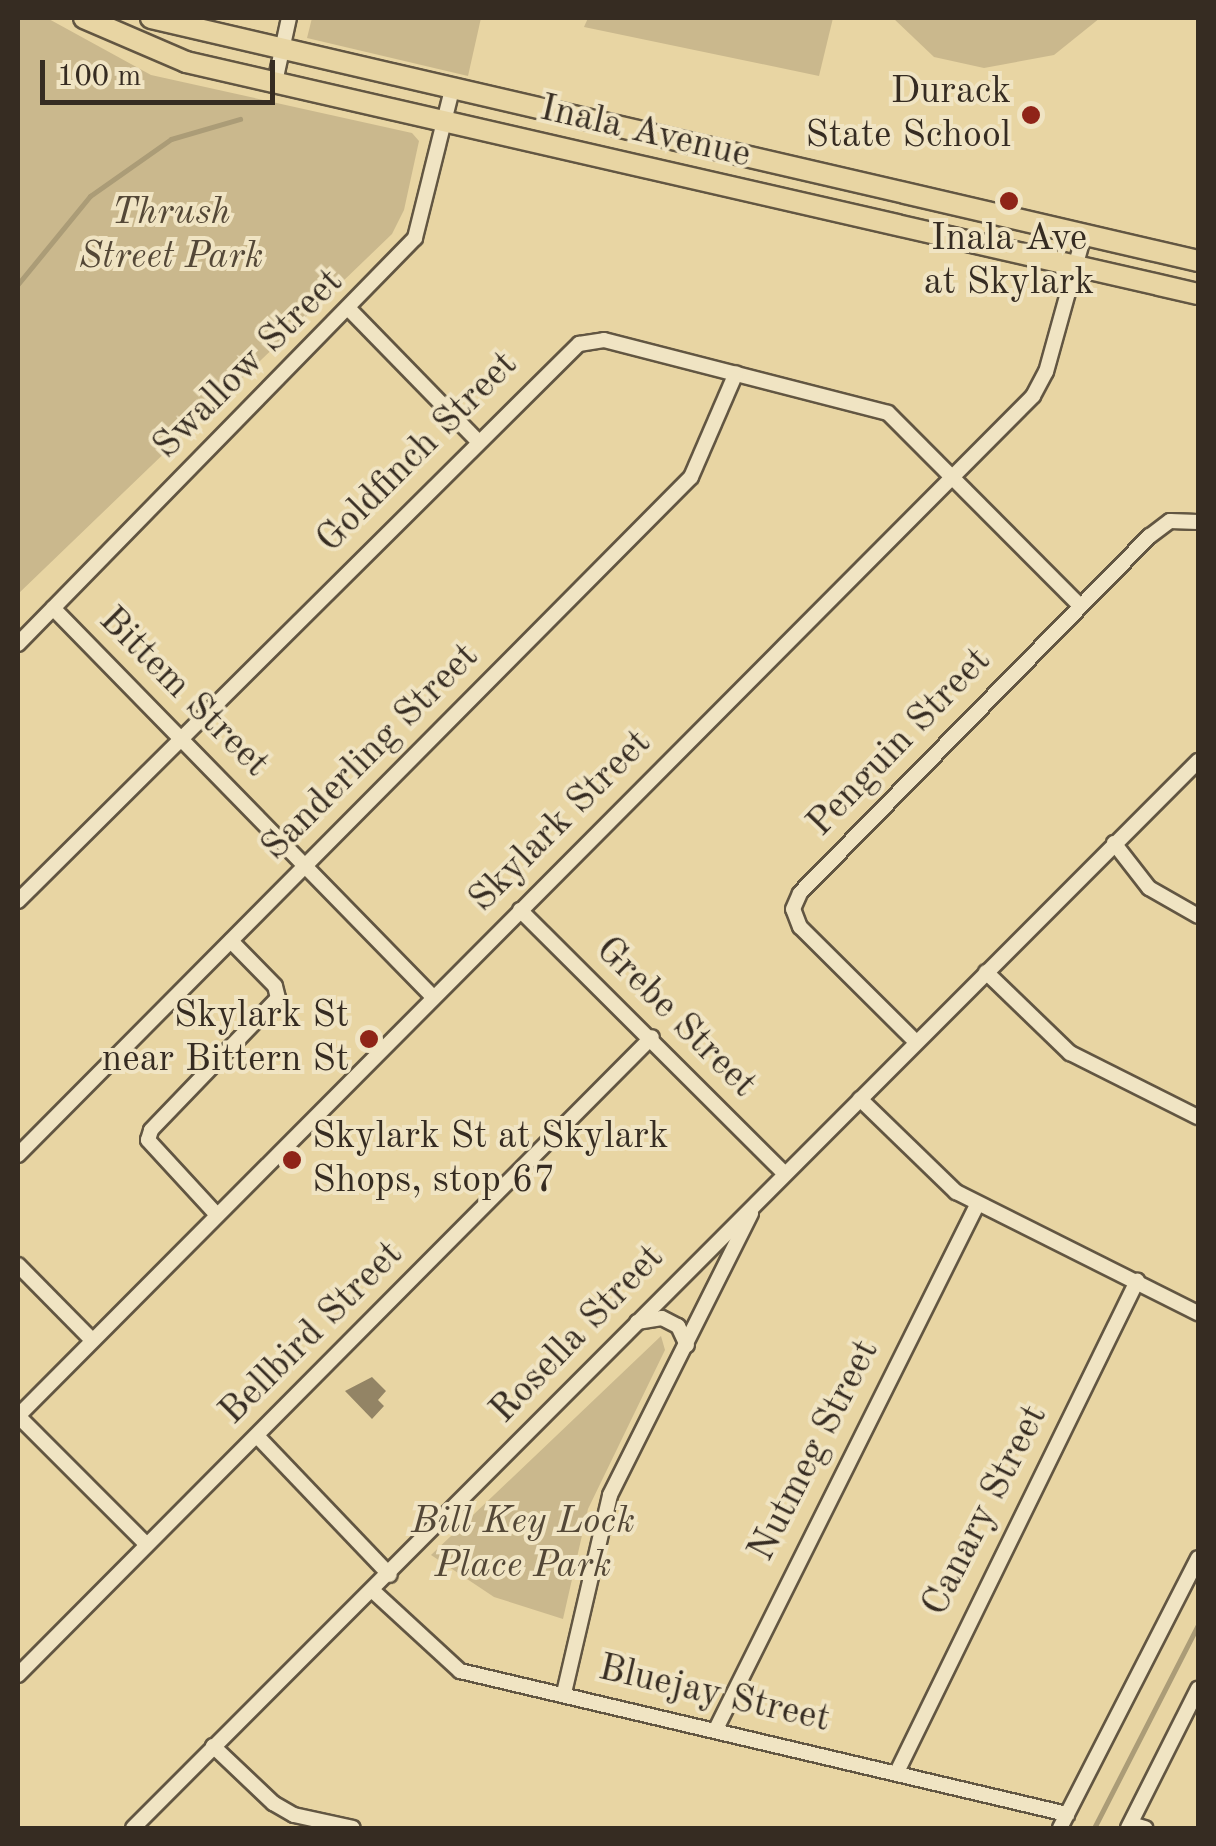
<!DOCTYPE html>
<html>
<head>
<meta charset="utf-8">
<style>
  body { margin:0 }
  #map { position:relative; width:1216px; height:1846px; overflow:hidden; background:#e8d5a3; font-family:"Old Standard TT",serif }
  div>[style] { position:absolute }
  .green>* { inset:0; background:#cab88d }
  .stream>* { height:5px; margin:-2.5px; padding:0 2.5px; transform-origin:2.5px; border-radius:2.5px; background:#ab9c77 }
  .building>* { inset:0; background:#938465 }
  .roads { filter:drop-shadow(2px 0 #625642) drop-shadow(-2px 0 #625642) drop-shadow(0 2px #625642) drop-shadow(0 -2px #625642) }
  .minor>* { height:14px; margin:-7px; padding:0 7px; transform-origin:7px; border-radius:7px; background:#f0e4c3 }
  .primary>* { height:20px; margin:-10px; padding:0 10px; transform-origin:10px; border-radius:10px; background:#e8d5a3 }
  .dots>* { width:28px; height:28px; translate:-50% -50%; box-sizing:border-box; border:5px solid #f0e4c3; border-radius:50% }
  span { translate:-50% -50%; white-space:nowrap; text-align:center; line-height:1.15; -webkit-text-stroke:8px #f0e4c3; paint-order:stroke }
  .poi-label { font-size:38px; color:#362c22 }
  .right { translate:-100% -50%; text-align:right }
  .left { translate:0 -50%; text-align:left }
  .street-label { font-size:38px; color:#362c22 }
  .park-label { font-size:38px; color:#544837; font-style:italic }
  .frame { position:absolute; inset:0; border:20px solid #362c22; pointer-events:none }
  .scale { position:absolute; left:40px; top:60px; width:235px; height:45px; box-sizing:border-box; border:5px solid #362c22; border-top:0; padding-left:12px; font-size:30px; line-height:35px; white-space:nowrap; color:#362c22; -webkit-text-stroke:8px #f0e4c3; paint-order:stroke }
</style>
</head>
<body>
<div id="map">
  <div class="green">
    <div style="clip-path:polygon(18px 18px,47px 18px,151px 75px,412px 133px,419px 141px,404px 210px,392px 234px,18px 594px)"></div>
    <div style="clip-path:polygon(312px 18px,481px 18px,468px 76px,307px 38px)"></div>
    <div style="clip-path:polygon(588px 18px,833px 18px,819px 76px,584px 27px)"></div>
    <div style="clip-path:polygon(893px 18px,1100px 18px,1054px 55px,984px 68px,934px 57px)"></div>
    <div style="clip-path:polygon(661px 1336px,665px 1350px,588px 1509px,563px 1619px,494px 1597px,431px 1555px)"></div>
  </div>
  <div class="stream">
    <div style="left:18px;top:284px;width:114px;rotate:-50.7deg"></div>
    <div style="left:90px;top:196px;width:99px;rotate:-35.1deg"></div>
    <div style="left:171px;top:139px;width:72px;rotate:-16.2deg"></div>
    <div style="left:1094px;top:1828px;width:228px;rotate:-62.9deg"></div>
  </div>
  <div class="building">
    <div style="clip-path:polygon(372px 1377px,386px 1391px,378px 1400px,384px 1406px,372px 1419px,345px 1391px)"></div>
  </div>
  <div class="roads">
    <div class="minor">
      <div style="left:275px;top:82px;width:66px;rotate:-77.7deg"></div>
      <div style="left:350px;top:310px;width:182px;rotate:45.7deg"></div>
      <div style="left:53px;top:608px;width:544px;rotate:45.67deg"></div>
      <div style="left:18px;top:644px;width:568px;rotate:-45.64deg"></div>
      <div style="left:415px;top:238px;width:153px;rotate:-76deg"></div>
      <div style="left:1114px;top:843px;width:57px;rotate:52.1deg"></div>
      <div style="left:1149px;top:888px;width:56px;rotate:29.7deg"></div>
      <div style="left:18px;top:901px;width:791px;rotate:-44.8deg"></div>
      <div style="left:579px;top:344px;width:25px;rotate:-9deg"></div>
      <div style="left:604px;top:340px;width:293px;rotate:14.4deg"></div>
      <div style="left:888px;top:413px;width:272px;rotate:45.1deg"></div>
      <div style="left:520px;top:910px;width:373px;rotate:44.9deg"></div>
      <div style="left:986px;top:972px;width:117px;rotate:44deg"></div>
      <div style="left:1070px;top:1053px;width:143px;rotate:26.6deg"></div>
      <div style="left:916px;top:1042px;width:163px;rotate:-135.2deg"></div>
      <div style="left:800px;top:927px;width:19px;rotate:-111deg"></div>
      <div style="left:793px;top:909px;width:17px;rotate:-66deg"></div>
      <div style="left:800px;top:893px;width:500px;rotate:-45.6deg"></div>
      <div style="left:1150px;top:536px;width:25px;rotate:-37deg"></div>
      <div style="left:1170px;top:521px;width:28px;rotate:2deg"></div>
      <div style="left:860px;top:1099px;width:134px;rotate:44.1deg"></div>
      <div style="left:956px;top:1192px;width:271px;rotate:26.6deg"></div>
      <div style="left:18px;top:1155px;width:955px;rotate:-45.21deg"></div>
      <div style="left:691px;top:477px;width:113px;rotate:-66.6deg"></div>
      <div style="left:217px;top:1215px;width:102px;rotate:-132.6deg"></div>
      <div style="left:148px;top:1140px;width:10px;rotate:-73deg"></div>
      <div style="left:151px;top:1130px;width:183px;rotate:-46.1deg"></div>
      <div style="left:278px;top:998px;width:12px;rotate:-104deg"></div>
      <div style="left:275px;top:986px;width:63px;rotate:-134.4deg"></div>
      <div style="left:18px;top:1265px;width:104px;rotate:45.4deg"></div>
      <div style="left:637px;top:1322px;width:25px;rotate:-9deg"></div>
      <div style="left:662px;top:1318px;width:18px;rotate:27deg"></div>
      <div style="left:678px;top:1326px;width:21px;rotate:65deg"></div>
      <div style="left:18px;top:1416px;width:1439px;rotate:-45.14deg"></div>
      <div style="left:1033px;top:396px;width:27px;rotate:-62deg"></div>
      <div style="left:1046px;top:372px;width:142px;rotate:-74.5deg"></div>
      <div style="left:18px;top:1416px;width:182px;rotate:45deg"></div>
      <div style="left:257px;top:1436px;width:192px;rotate:46.3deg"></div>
      <div style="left:373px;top:1591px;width:118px;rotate:42.6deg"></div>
      <div style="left:460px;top:1671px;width:624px;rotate:13.26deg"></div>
      <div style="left:18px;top:1675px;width:899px;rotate:-45.18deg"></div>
      <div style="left:564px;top:1693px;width:203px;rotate:-76.9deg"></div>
      <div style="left:610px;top:1495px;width:315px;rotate:-63.4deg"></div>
      <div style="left:716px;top:1729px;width:585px;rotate:-63.52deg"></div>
      <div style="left:213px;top:1746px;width:83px;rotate:43.5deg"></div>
      <div style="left:273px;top:1803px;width:24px;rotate:30deg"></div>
      <div style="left:294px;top:1815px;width:60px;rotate:12.4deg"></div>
      <div style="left:897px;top:1772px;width:547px;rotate:-63.95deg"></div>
      <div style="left:1131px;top:1824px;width:15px;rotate:16deg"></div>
      <div style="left:133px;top:1828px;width:1508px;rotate:-45.05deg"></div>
      <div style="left:1060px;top:1828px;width:303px;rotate:-62.9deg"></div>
      <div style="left:1128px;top:1828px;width:156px;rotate:-63.3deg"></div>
    </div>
    <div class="primary">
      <div style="left:84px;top:18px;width:111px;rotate:23.3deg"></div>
      <div style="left:186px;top:62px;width:1038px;rotate:12.91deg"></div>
      <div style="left:151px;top:18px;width:1075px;rotate:13.07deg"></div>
    </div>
  </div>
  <div class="dots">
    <div style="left:1031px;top:115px;background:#8f2418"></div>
    <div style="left:1009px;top:201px;background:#8f2418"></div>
    <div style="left:369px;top:1039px;background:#8f2418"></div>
    <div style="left:292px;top:1160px;background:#8f2418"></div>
  </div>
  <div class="poi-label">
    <span class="right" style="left:1011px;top:115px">Durack<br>State School</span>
    <span style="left:1009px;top:262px">Inala Ave<br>at Skylark</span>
    <span class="right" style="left:349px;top:1039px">Skylark St<br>near Bittern St</span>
    <span class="left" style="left:312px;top:1160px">Skylark St at Skylark<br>Shops, stop 67</span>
  </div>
  <div class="street-label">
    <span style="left:645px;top:133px;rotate:13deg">Inala Avenue</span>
    <span style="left:249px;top:365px;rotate:-45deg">Swallow Street</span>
    <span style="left:418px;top:453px;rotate:-45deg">Goldfinch Street</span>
    <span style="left:183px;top:693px;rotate:45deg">Bittem Street</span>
    <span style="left:900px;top:743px;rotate:-46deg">Penguin Street</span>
    <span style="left:371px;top:753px;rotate:-45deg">Sanderling Street</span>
    <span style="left:561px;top:822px;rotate:-45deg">Skylark Street</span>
    <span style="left:675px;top:1018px;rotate:45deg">Grebe Street</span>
    <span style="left:312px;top:1334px;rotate:-45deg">Bellbird Street</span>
    <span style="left:578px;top:1335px;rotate:-46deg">Rosella Street</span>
    <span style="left:815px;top:1451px;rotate:-63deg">Nutmeg Street</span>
    <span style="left:986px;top:1511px;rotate:-63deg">Canary Street</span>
    <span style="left:714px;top:1695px;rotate:13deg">Bluejay Street</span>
  </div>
  <div class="park-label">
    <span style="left:171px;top:236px">Thrush<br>Street Park</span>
    <span style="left:523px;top:1545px">Bill Key Lock<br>Place Park</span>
  </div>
  <div class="frame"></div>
  <div class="scale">100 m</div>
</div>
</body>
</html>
